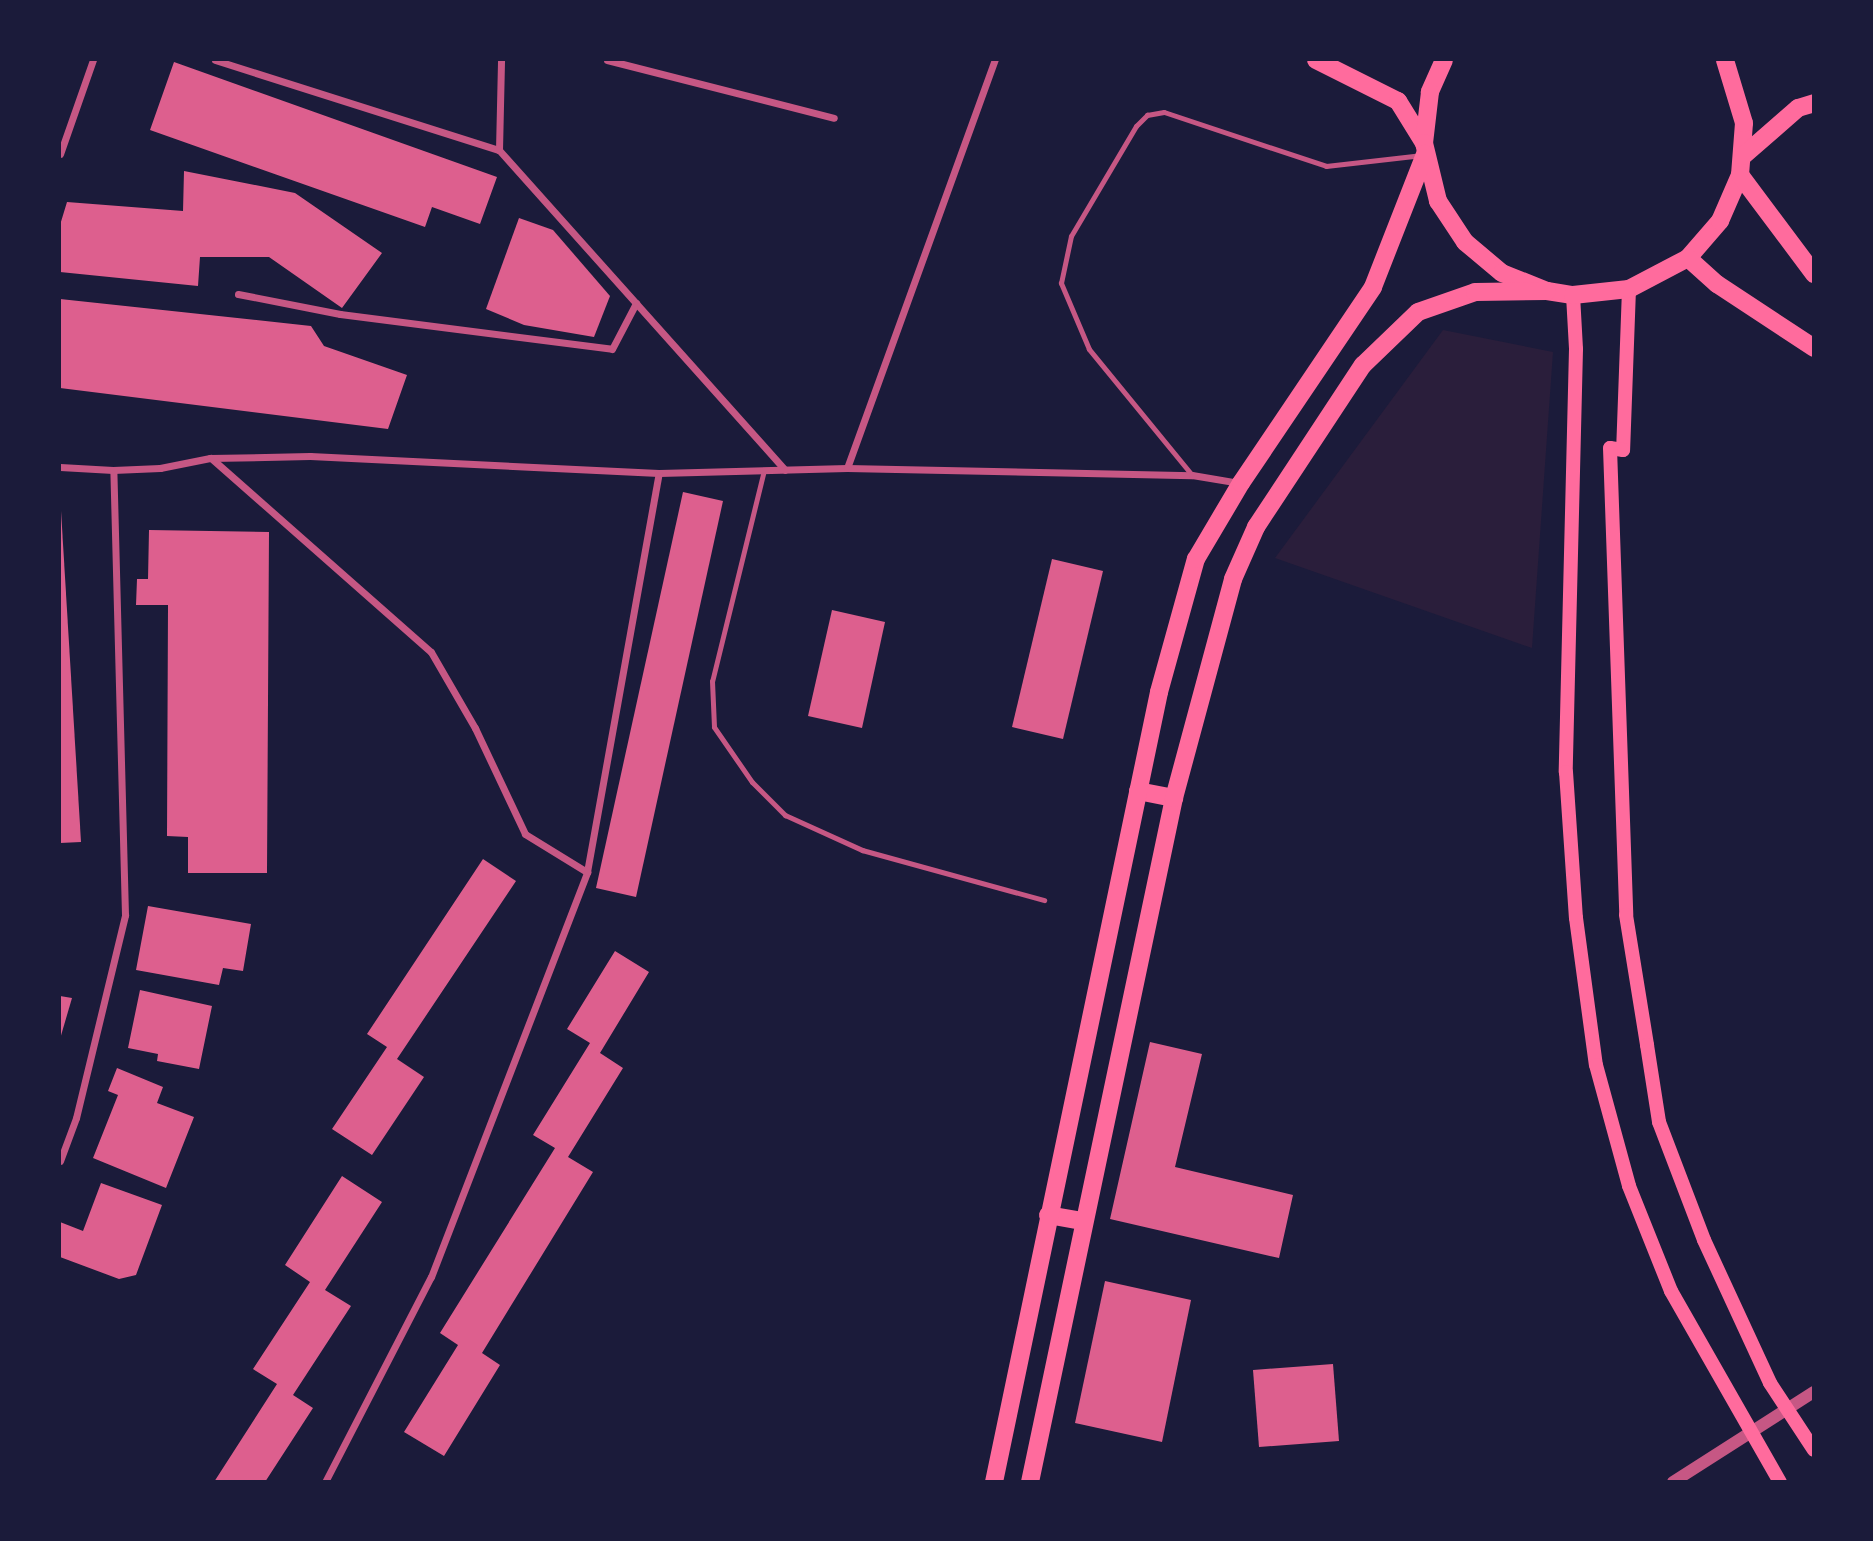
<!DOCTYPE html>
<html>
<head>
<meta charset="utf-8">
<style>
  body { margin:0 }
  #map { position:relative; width:1873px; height:1541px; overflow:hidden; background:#1b1b3a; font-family:"Roboto Condensed",sans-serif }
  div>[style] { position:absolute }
  .green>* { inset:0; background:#2a1e3b }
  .building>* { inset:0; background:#dd5f8e }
  .service>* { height:5px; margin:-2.5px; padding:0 2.5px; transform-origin:2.5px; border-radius:2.5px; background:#c65784 }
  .minor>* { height:7px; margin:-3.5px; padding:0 3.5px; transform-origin:3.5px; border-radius:3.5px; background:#c65784 }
  .tertiary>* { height:12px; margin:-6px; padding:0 6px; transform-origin:6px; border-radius:6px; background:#c65784 }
  .secondary>* { height:14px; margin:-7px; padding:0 7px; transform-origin:7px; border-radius:7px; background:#ff6b9d }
  .primary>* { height:18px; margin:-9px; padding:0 9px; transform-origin:9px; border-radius:9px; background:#ff6b9d }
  span { translate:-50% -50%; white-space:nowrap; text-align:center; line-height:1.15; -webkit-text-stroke:5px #1b1b3a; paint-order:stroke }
  .frame { position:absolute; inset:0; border:61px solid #1b1b3a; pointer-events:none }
</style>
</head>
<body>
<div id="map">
  <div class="green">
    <div style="clip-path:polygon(1443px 330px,1553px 352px,1532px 648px,1275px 558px)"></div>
  </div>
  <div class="building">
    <div style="clip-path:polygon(174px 62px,497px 177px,480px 224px,432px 207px,425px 227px,150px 130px)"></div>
    <div style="clip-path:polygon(184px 171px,295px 193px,382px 253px,342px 308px,269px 257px,200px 257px,198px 286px,60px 272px,60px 225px,67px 202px,183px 211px)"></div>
    <div style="clip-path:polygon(519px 218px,553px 230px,610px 296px,594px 337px,524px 325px,486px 309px)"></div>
    <div style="clip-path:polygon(60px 299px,311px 326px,324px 346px,407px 375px,388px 429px,60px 388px)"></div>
    <div style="clip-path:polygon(683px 492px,723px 501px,636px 897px,596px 888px)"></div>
    <div style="clip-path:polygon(60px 494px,81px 842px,60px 843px)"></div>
    <div style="clip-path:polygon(149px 530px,269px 532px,267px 873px,188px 873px,188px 837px,167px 836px,168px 605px,136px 605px,137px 579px,148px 579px)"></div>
    <div style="clip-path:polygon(1052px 559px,1103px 571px,1063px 739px,1012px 727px)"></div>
    <div style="clip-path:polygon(832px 610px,885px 622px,862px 728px,808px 716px)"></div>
    <div style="clip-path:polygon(483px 859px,516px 881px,397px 1059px,424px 1077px,372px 1155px,332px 1129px,387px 1047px,367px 1034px)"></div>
    <div style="clip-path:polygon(148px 906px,251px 924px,243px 971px,223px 968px,219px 985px,136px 970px)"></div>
    <div style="clip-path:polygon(615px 951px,649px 972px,600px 1053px,623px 1068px,568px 1157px,593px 1172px,482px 1353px,500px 1365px,444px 1456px,404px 1432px,458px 1345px,440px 1333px,555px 1148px,533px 1135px,590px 1043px,567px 1029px)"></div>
    <div style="clip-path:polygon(140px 990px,212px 1006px,199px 1069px,157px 1061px,158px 1054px,128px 1048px)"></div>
    <div style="clip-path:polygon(60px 996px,72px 998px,60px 1039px)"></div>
    <div style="clip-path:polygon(1150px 1042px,1202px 1054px,1175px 1167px,1293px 1195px,1279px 1258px,1110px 1219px)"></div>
    <div style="clip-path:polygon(117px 1068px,163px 1087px,157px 1103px,194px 1117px,166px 1188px,93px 1158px,118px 1095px,108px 1091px)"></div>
    <div style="clip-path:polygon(342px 1176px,382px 1202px,325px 1290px,351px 1306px,293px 1395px,313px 1408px,265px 1482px,214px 1482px,277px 1384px,253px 1369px,310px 1282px,285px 1265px)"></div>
    <div style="clip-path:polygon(101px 1183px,162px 1205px,136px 1275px,119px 1279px,60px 1257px,60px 1222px,83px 1231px)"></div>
    <div style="clip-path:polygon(1105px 1281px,1191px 1300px,1162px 1442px,1075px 1423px)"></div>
    <div style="clip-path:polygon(1333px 1364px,1339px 1441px,1259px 1447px,1253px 1370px)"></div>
  </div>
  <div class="service">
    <div style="left:764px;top:470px;width:217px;rotate:103.8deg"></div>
    <div style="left:712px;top:681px;width:46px;rotate:87.5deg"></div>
    <div style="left:714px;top:727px;width:67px;rotate:55.4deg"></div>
    <div style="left:752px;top:782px;width:47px;rotate:45deg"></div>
    <div style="left:785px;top:815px;width:85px;rotate:24.4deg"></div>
    <div style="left:862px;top:850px;width:189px;rotate:15.4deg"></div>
    <div style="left:1192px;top:475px;width:163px;rotate:-129.3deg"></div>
    <div style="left:1089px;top:349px;width:72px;rotate:-113deg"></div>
    <div style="left:1061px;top:283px;width:48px;rotate:-78deg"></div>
    <div style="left:1071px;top:236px;width:128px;rotate:-59.4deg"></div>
    <div style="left:1136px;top:126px;width:16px;rotate:-45deg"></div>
    <div style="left:1147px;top:115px;width:17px;rotate:-10deg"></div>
    <div style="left:1164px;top:112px;width:171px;rotate:18.4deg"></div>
    <div style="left:1326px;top:166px;width:97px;rotate:-6.5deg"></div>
  </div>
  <div class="minor">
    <div style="left:215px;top:60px;width:298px;rotate:17.6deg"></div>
    <div style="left:499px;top:150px;width:429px;rotate:48.2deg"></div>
    <div style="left:607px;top:60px;width:234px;rotate:14.3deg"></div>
    <div style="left:499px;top:150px;width:90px;rotate:-88.7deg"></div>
    <div style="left:60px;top:154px;width:100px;rotate:-70.7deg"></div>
    <div style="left:238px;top:294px;width:104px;rotate:11.1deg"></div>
    <div style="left:340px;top:314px;width:274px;rotate:7.3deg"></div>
    <div style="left:612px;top:349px;width:52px;rotate:-62.4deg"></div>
    <div style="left:211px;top:458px;width:293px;rotate:41.4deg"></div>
    <div style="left:431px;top:652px;width:88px;rotate:59.9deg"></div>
    <div style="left:475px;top:728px;width:117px;rotate:64.7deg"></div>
    <div style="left:525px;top:834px;width:73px;rotate:31.5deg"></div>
    <div style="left:60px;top:467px;width:53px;rotate:3.2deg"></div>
    <div style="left:113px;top:470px;width:47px;rotate:-2.4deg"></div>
    <div style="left:160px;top:468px;width:51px;rotate:-11.3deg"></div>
    <div style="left:210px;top:458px;width:100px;rotate:-1.1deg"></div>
    <div style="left:310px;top:456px;width:349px;rotate:2.8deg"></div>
    <div style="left:659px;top:473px;width:188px;rotate:-1.5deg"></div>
    <div style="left:847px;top:468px;width:345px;rotate:1.2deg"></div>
    <div style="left:1192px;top:475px;width:49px;rotate:9.5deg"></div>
    <div style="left:847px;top:468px;width:434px;rotate:-70.1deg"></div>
    <div style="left:60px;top:1161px;width:46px;rotate:-69.6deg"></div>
    <div style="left:76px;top:1118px;width:209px;rotate:-76.4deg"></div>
    <div style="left:125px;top:915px;width:445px;rotate:-91.5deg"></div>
    <div style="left:325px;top:1482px;width:231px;rotate:-62.7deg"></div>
    <div style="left:431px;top:1277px;width:434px;rotate:-68.9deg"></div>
    <div style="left:587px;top:872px;width:405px;rotate:-79.8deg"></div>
  </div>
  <div class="tertiary">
    <div style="left:1673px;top:1482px;width:167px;rotate:-32.6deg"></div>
  </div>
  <div class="secondary">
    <div style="left:1629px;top:289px;width:161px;rotate:92.1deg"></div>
    <div style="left:1623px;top:450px;width:13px;rotate:-171deg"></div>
    <div style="left:1610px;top:448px;width:467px;rotate:88deg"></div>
    <div style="left:1626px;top:915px;width:132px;rotate:80.8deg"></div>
    <div style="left:1647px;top:1045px;width:78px;rotate:81.1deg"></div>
    <div style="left:1659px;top:1122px;width:126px;rotate:69.1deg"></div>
    <div style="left:1704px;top:1240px;width:157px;rotate:65.2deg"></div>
    <div style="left:1770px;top:1383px;width:80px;rotate:56.7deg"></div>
    <div style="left:1573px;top:295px;width:54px;rotate:86.8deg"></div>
    <div style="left:1576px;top:349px;width:423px;rotate:91.4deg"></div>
    <div style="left:1566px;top:772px;width:146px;rotate:86.1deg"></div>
    <div style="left:1576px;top:918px;width:148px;rotate:82.3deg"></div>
    <div style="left:1596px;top:1065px;width:125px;rotate:74.7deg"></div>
    <div style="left:1629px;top:1186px;width:113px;rotate:68.2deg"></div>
    <div style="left:1671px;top:1291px;width:220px;rotate:60.3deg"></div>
  </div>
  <div class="primary">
    <div style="left:1316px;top:60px;width:92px;rotate:26.6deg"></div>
    <div style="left:1398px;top:101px;width:49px;rotate:58.2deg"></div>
    <div style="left:1444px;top:60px;width:35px;rotate:114deg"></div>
    <div style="left:1430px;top:92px;width:51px;rotate:96.7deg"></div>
    <div style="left:1424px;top:143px;width:60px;rotate:76.4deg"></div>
    <div style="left:1438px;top:201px;width:49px;rotate:56.6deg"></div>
    <div style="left:1465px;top:242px;width:48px;rotate:40deg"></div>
    <div style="left:1502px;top:273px;width:48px;rotate:21.8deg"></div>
    <div style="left:1547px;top:291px;width:26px;rotate:9deg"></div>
    <div style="left:1573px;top:295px;width:56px;rotate:-6.1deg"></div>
    <div style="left:1629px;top:289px;width:67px;rotate:-27.7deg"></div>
    <div style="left:1688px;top:258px;width:49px;rotate:-49.1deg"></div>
    <div style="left:1720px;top:221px;width:50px;rotate:-66.5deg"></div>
    <div style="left:1740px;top:175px;width:52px;rotate:-85.6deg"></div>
    <div style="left:1744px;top:123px;width:66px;rotate:-106.8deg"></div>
    <div style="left:1743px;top:156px;width:73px;rotate:-41.1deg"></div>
    <div style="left:1798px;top:108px;width:17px;rotate:-17deg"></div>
    <div style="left:1740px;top:175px;width:124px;rotate:53.2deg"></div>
    <div style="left:1688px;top:258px;width:39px;rotate:42deg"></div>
    <div style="left:1717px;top:284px;width:116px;rotate:33.4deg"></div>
    <div style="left:1138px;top:791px;width:37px;rotate:11deg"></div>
    <div style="left:1048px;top:1215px;width:34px;rotate:10deg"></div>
    <div style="left:994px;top:1482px;width:807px;rotate:-78.2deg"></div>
    <div style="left:1159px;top:692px;width:138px;rotate:-74.5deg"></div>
    <div style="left:1196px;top:559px;width:88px;rotate:-59.4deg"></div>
    <div style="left:1241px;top:483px;width:236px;rotate:-56deg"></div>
    <div style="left:1373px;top:287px;width:143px;rotate:-68.6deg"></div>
    <div style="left:1030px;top:1482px;width:699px;rotate:-78.11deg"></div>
    <div style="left:1174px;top:798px;width:227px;rotate:-74.9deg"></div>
    <div style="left:1233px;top:579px;width:57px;rotate:-66.1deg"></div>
    <div style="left:1256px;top:527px;width:194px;rotate:-56.6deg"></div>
    <div style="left:1363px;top:365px;width:76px;rotate:-43.9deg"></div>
    <div style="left:1418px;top:312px;width:60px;rotate:-19.3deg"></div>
    <div style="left:1475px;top:292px;width:72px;rotate:-0.8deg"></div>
  </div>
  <div class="frame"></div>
</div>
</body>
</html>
